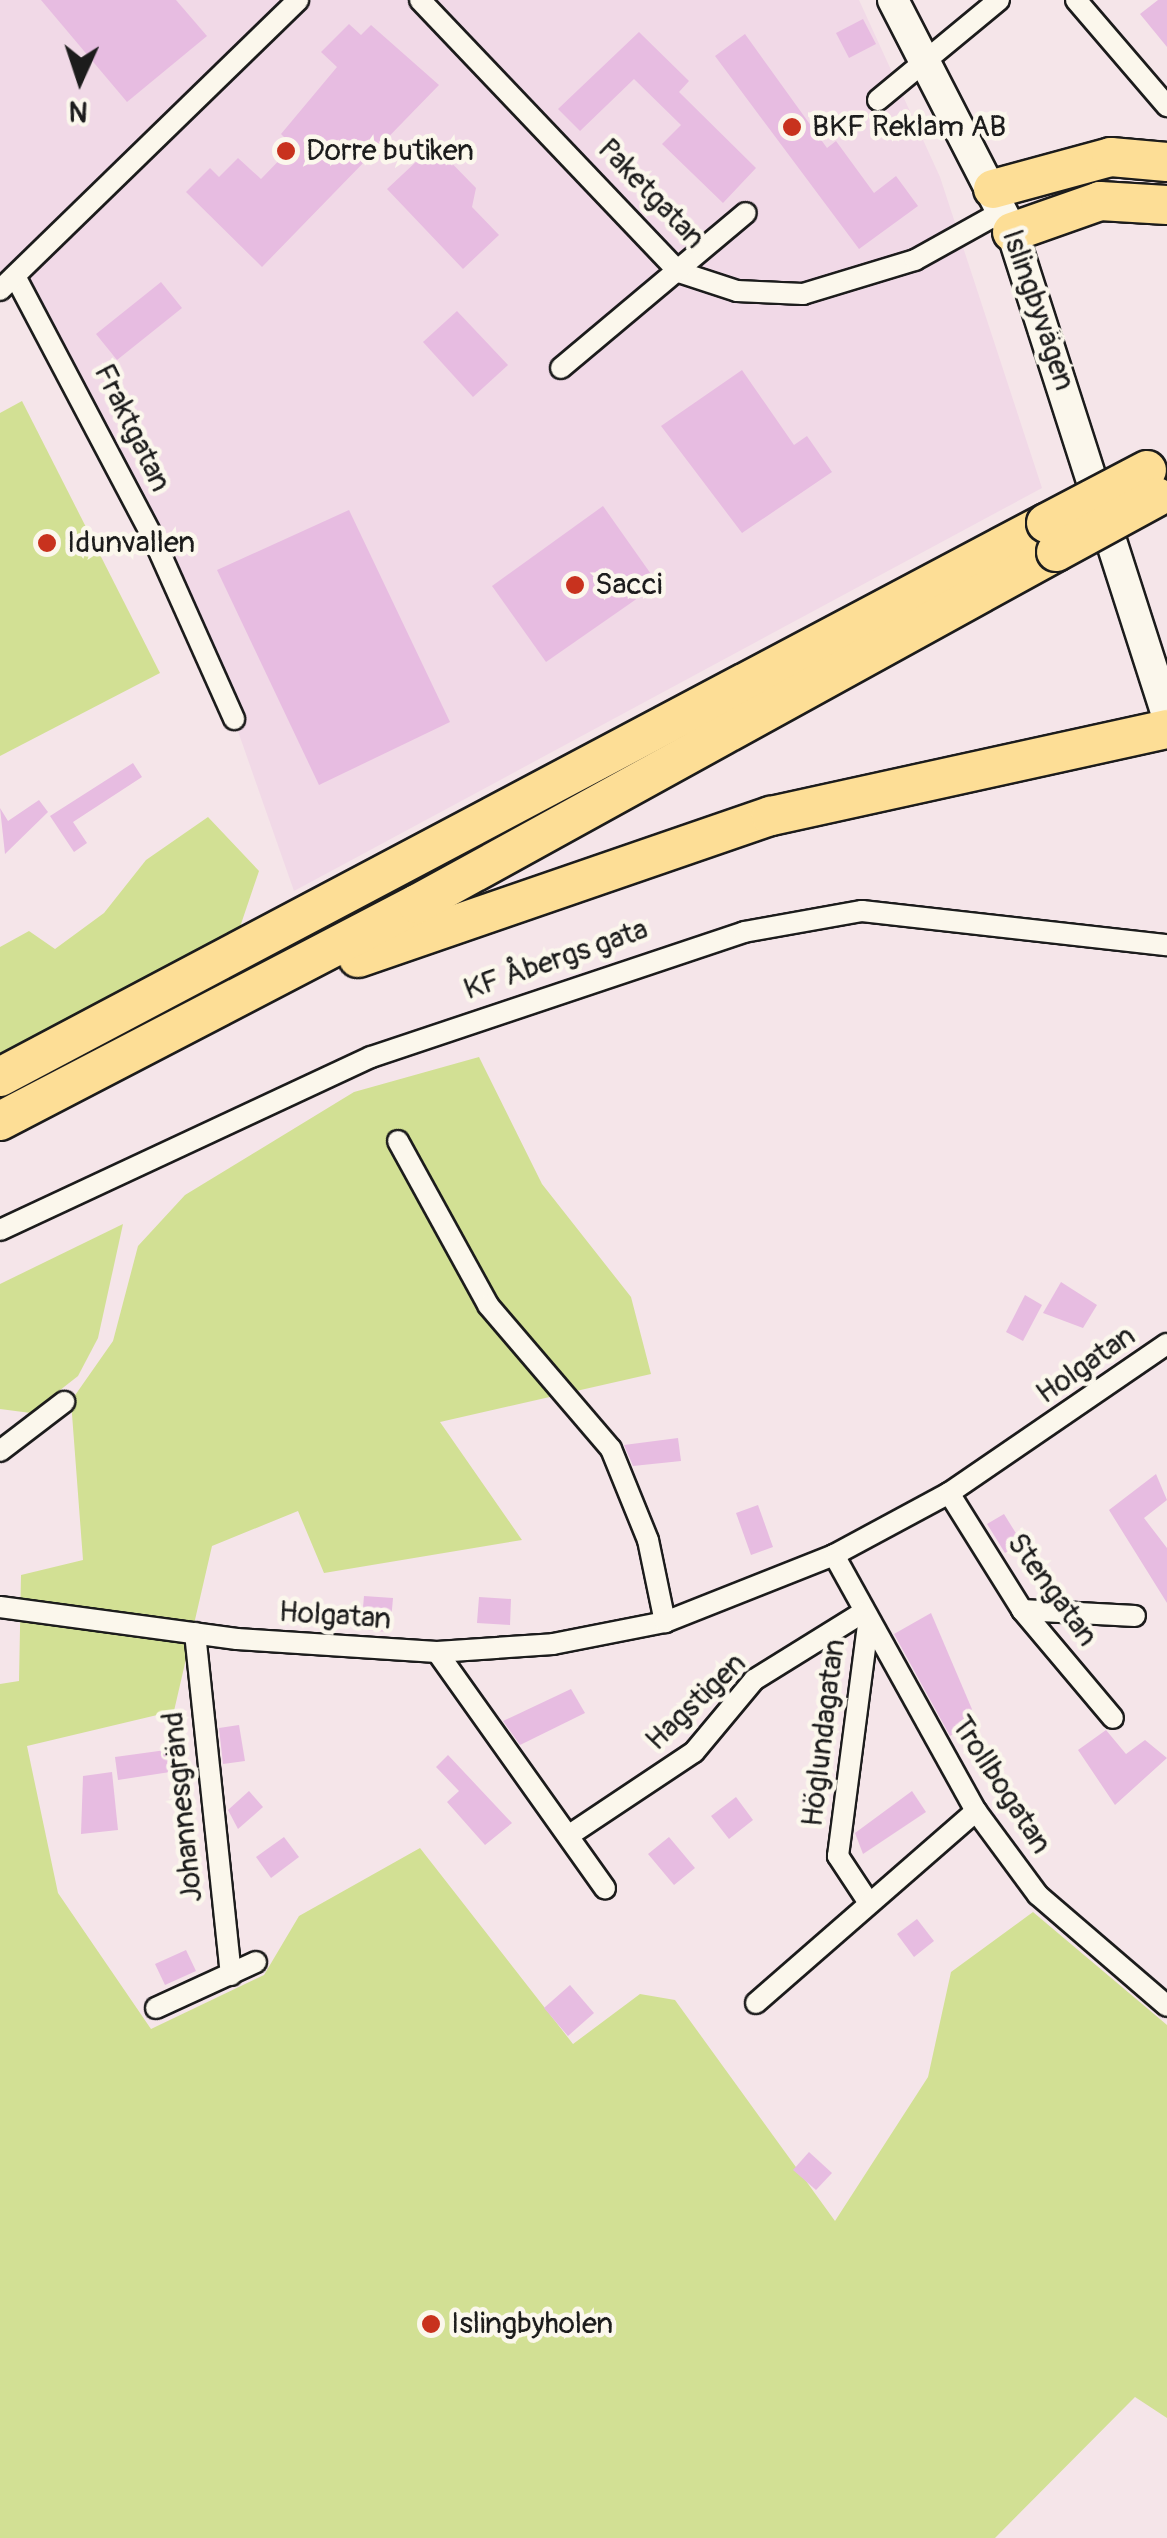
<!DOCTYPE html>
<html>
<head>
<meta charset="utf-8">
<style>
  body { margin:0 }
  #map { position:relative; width:1167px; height:2538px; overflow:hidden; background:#f5e5e9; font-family:Pangolin,sans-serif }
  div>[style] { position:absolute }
  .built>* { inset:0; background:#f1d9e7 }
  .green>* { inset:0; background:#d2e094 }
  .building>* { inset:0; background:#e7bce1 }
  .roads { filter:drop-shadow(2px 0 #1c1c1c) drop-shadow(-2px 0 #1c1c1c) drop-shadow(0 2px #1c1c1c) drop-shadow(0 -2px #1c1c1c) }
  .street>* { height:20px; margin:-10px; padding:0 10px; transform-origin:10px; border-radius:10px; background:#fbf7ec }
  .secondary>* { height:30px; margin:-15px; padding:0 15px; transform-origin:15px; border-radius:15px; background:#fbf7ec }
  .highway>* { height:38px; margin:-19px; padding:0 19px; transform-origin:19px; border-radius:19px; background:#fdde96 }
  .bridges { filter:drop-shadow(2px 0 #1c1c1c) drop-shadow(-2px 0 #1c1c1c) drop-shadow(0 2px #1c1c1c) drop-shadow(0 -2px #1c1c1c) }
  .highway-bridge>* { height:38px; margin:-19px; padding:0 19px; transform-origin:19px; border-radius:19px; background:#fdde96 }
  .dots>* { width:28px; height:28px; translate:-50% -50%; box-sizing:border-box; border:5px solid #fbf7ec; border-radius:50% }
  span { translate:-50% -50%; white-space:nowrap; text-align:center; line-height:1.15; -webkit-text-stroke:9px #fbf7ec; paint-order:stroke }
  .poi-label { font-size:30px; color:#1c1c1c }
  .left { translate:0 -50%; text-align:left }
  .street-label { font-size:30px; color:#1c1c1c }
  .north { position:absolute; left:30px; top:30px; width:100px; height:100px; -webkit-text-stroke:8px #fbf7ec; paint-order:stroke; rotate:183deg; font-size:28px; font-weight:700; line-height:40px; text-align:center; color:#1c1c1c }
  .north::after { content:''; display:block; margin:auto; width:35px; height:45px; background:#1c1c1c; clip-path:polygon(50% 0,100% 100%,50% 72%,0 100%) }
</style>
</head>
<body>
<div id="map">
  <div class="built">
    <div style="clip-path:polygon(0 0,859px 0,940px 177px,1042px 488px,294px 891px,213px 660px,17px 279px,0 290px)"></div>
  </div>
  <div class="green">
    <div style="clip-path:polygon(22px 401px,160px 673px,0 756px,0 413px)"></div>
    <div style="clip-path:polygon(208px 817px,259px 871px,240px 927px,0 1053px,0 947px,29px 931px,55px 949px,104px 913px,146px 860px)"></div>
    <div style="clip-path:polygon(479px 1057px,542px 1184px,631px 1297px,651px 1374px,440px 1422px,522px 1540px,324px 1573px,298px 1511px,212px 1546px,174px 1711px,27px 1746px,58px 1893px,151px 2029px,264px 1975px,299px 1916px,420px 1848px,573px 2044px,640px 1994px,675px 2000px,835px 2221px,928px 2077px,951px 1972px,1033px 1912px,1167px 2025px,1167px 2418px,1135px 2397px,995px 2538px,0 2538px,0 1684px,19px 1681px,21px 1575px,83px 1560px,71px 1401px,113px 1341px,138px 1246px,185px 1195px,354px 1092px)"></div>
    <div style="clip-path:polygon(123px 1224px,98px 1338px,78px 1376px,31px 1413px,0 1409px,0 1284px)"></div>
  </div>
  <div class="building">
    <div style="clip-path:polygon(41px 0,176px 0,207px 36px,127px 102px)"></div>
    <div style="clip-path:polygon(1158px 0,1167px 0,1167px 47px,1140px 14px)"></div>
    <div style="clip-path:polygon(863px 19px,876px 44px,849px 58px,836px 33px)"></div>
    <div style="clip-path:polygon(349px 24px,361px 35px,371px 25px,439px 85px,262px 267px,186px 192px,210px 168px,219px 177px,238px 158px,261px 179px,293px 146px,281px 134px,337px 67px,321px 52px)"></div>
    <div style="clip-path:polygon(639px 32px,689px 81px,679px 92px,756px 168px,723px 203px,662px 144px,681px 125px,634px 79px,580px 131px,558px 109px)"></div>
    <div style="clip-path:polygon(745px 34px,827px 148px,836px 141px,874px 193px,896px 176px,918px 206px,859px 249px,715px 56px)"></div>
    <div style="clip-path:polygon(434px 145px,476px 188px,472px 207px,499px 235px,463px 269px,387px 189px)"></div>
    <div style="clip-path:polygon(161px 282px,182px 308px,117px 360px,96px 334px)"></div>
    <div style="clip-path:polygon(457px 311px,508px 365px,473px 397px,423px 342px)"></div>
    <div style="clip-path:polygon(742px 370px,794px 445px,807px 436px,832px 472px,742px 533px,661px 426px)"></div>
    <div style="clip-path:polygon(603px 506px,658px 584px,546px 662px,492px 586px)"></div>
    <div style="clip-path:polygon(349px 510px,450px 722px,319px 785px,217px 570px)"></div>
    <div style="clip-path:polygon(133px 763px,142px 777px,73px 822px,87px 843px,74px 852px,50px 816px)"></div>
    <div style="clip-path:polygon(39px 800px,48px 812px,5px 854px,0 808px,8px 821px)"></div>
    <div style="clip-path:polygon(1061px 1282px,1097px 1305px,1083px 1328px,1043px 1313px)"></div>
    <div style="clip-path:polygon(1025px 1295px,1042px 1305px,1023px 1341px,1006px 1332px)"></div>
    <div style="clip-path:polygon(678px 1438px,681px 1461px,633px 1466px,624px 1445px)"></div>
    <div style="clip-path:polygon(1156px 1474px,1167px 1500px,1144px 1518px,1167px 1548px,1167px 1603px,1109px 1510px)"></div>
    <div style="clip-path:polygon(758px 1505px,773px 1547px,751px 1555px,736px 1513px)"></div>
    <div style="clip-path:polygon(1004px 1514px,1022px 1543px,1005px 1553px,987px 1524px)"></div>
    <div style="clip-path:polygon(364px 1596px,393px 1598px,390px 1632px,361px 1630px)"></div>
    <div style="clip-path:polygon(479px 1597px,511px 1599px,510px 1625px,477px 1623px)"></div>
    <div style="clip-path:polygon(931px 1613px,977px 1721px,950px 1736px,894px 1634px)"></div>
    <div style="clip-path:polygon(571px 1689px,585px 1713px,520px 1745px,503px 1721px)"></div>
    <div style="clip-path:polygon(239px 1725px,245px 1761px,223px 1764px,219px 1728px)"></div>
    <div style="clip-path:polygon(1106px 1730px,1126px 1754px,1145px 1740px,1167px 1758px,1115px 1805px,1078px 1750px)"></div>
    <div style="clip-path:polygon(166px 1750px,170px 1772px,118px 1780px,115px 1757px)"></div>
    <div style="clip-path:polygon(448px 1755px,512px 1823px,485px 1845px,447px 1802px,459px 1791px,436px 1767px)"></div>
    <div style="clip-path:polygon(112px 1772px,118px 1830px,81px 1834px,83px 1776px)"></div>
    <div style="clip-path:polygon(249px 1791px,263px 1807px,238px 1829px,228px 1810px)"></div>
    <div style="clip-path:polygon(912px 1791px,926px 1812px,863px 1854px,855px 1833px)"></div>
    <div style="clip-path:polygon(736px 1797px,753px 1820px,729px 1839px,711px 1816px)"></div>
    <div style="clip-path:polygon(284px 1837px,299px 1857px,271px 1878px,256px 1857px)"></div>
    <div style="clip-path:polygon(669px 1837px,695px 1868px,674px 1885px,648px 1854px)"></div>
    <div style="clip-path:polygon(917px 1919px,934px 1941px,914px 1957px,897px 1934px)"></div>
    <div style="clip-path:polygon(186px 1950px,196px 1971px,165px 1985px,155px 1964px)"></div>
    <div style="clip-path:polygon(570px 1985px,594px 2013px,568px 2036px,544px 2008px)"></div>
    <div style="clip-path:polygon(809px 2152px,832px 2173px,816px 2190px,793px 2170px)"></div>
  </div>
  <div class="roads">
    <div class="street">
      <div style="left:420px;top:0;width:376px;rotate:46.4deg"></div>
      <div style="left:679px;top:272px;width:61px;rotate:18.1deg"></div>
      <div style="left:737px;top:291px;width:66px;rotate:2.6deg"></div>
      <div style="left:803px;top:294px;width:117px;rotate:-16.9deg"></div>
      <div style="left:915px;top:260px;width:101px;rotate:-29.1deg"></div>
      <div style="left:1076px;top:0;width:140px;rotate:49.4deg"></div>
      <div style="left:878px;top:100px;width:157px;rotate:-39.6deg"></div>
      <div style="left:16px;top:278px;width:298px;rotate:62.2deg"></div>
      <div style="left:155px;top:542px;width:194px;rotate:65.9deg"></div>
      <div style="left:0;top:290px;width:416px;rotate:-44.2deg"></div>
      <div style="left:561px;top:368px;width:241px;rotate:-40deg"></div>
      <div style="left:398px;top:1141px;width:187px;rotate:61.2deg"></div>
      <div style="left:488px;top:1305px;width:189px;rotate:49.5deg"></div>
      <div style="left:611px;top:1449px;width:98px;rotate:67.9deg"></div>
      <div style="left:648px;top:1540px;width:84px;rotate:78.3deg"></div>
      <div style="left:0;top:1230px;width:409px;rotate:-25deg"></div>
      <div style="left:371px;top:1057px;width:393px;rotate:-18.5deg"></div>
      <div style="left:744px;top:932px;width:120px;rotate:-10.1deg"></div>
      <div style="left:862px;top:911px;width:307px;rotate:6.4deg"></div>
      <div style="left:0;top:1451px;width:81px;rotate:-37.4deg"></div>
      <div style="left:949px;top:1493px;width:138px;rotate:58deg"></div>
      <div style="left:1022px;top:1610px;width:141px;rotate:49.9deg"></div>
      <div style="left:834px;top:1555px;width:293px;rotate:61deg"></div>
      <div style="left:976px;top:1811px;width:104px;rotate:53.6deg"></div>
      <div style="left:1038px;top:1895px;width:170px;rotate:40.7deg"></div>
      <div style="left:0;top:1607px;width:239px;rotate:7.7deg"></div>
      <div style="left:237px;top:1639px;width:200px;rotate:3.7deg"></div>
      <div style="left:437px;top:1652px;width:116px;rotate:-3.9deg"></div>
      <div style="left:553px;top:1644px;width:114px;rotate:-11.1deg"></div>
      <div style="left:665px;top:1622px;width:182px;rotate:-21.6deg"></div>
      <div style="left:834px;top:1555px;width:131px;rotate:-28.3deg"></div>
      <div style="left:949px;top:1493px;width:264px;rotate:-34.4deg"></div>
      <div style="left:1022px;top:1610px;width:113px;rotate:3deg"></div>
      <div style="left:195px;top:1633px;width:344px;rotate:84deg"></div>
      <div style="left:437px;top:1652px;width:290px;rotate:54.6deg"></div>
      <div style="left:571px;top:1834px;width:148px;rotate:-33.7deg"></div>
      <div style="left:694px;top:1752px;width:94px;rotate:-50.2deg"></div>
      <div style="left:754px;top:1680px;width:127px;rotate:-31.8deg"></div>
      <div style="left:867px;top:1900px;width:53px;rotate:-123.4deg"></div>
      <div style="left:838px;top:1856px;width:234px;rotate:-82.6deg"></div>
      <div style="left:756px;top:2003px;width:292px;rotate:-41.1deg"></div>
      <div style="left:156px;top:2008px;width:110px;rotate:-24.7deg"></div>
    </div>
    <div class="secondary">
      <div style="left:893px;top:0;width:261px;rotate:62.8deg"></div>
      <div style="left:1012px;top:232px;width:507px;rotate:72.21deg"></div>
    </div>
    <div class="highway">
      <div style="left:993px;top:189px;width:122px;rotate:-15.2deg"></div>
      <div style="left:1111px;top:157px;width:56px;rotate:5.1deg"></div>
      <div style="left:1012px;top:232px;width:93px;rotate:-19.4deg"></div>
      <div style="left:1100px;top:201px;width:67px;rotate:3.4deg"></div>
      <div style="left:358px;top:958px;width:437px;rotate:-19deg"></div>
      <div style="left:771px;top:816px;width:405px;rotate:-12.4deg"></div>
      <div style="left:0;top:1077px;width:1184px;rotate:-27.91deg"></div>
      <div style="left:0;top:1121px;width:470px;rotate:-27.5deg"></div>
      <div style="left:417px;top:904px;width:730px;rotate:-28.85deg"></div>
    </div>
  </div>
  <div class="bridges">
    <div class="highway-bridge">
      <div style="left:1046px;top:523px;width:114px;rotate:-27.7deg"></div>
      <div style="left:1056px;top:552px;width:115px;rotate:-28.6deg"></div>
    </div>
  </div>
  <div class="dots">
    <div style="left:792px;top:127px;background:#c8321e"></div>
    <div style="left:286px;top:151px;background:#c8321e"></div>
    <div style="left:47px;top:543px;background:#c8321e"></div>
    <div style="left:575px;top:585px;background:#c8321e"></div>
    <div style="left:431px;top:2324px;background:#c8321e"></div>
  </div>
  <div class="poi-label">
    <span class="left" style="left:812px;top:127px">BKF Reklam AB</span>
    <span class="left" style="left:306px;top:151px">Dorre butiken</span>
    <span class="left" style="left:67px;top:543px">Idunvallen</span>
    <span class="left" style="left:595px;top:585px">Sacci</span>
    <span class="left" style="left:451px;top:2324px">Islingbyholen</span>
  </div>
  <div class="street-label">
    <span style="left:651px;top:194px;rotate:46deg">Paketgatan</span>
    <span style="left:1038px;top:310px;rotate:71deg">Islingbyvägen</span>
    <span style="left:132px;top:428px;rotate:64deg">Fraktgatan</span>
    <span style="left:556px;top:960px;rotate:-19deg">KF Åbergs gata</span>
    <span style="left:1086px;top:1365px;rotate:-35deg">Holgatan</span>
    <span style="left:1052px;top:1590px;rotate:54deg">Stengatan</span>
    <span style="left:335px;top:1616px;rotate:4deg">Holgatan</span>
    <span style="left:696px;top:1702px;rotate:-44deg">Hagstigen</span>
    <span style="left:824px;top:1733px;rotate:-83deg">Höglundagatan</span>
    <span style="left:1001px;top:1785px;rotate:57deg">Trollbogatan</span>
    <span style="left:183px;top:1807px;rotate:-96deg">Johannesgränd</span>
  </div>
  <div class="north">N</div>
</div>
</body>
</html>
